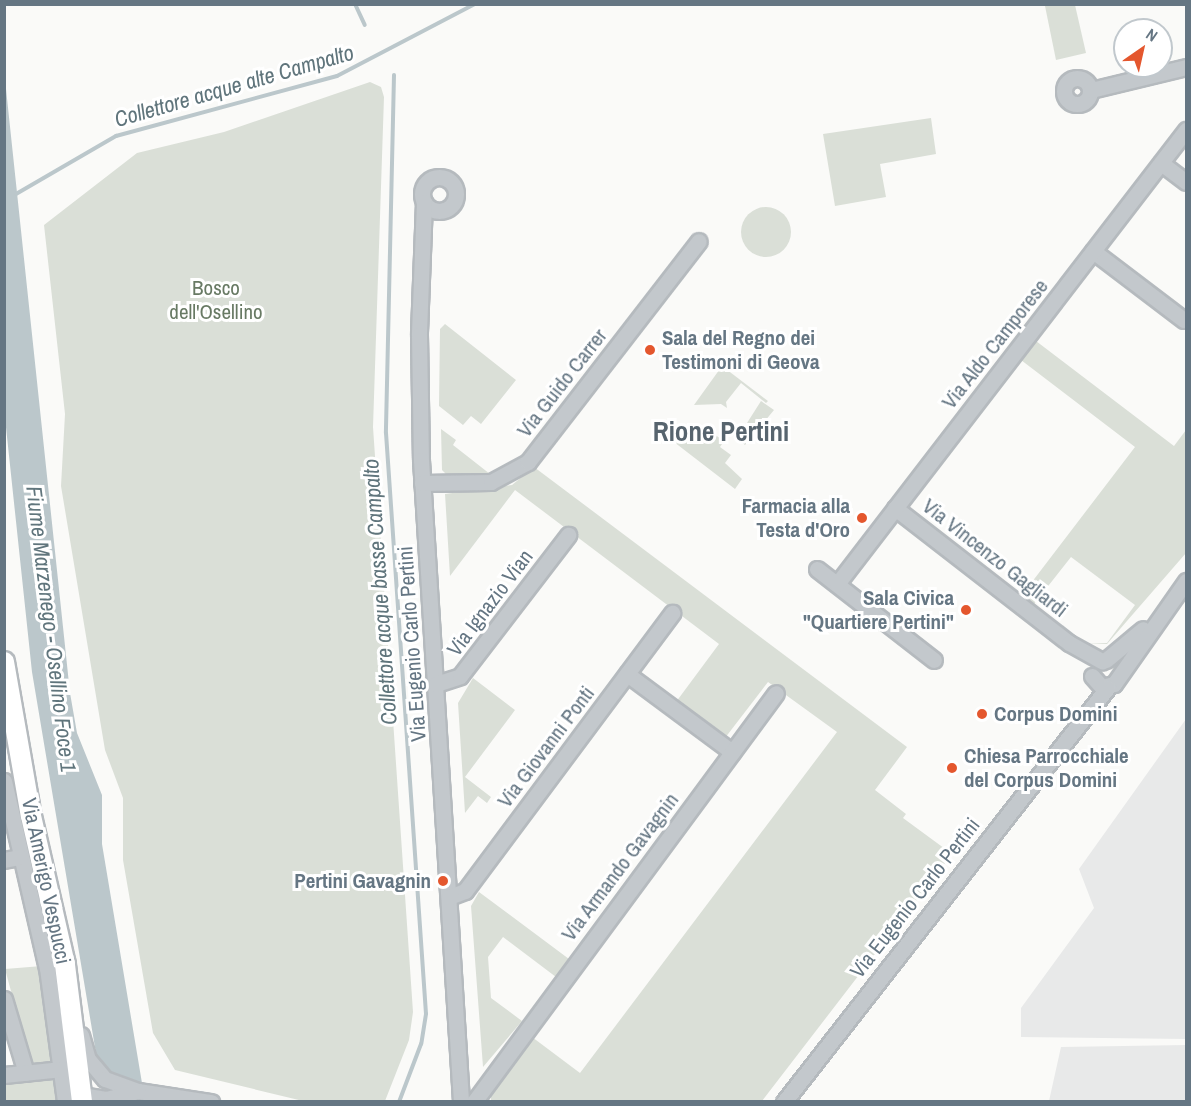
<!DOCTYPE html>
<html>
<head>
<meta charset="utf-8">
<style>
  body { margin:0 }
  #map { position:relative; width:1191px; height:1106px; overflow:hidden; background:#fafaf8; font-family:"Archivo Narrow",sans-serif }
  div>[style] { position:absolute }
  .built>* { inset:0; background:#e8e9e9 }
  .green>* { inset:0; background:#dadfd7 }
  .round { border-radius:50% }
  .water>* { inset:0; background:#bbc7cb }
  .stream>* { height:4px; margin:-2px; padding:0 2px; transform-origin:2px; border-radius:2px; background:#bbc7cb }
  .roads { filter:drop-shadow(2px 0 #b5babe) drop-shadow(-2px 0 #b5babe) drop-shadow(0 2px #b5babe) drop-shadow(0 -2px #b5babe) }
  .minor>* { height:15px; margin:-7.5px; padding:0 7.5px; transform-origin:7.5px; border-radius:7.5px; background:#c3c8cc }
  .minor>.ring { margin:-7.5px; padding:0; box-sizing:content-box; background:none; border:15px solid #c3c8cc; border-radius:50% }
  .major>* { height:20px; margin:-10px; padding:0 10px; transform-origin:10px; border-radius:10px; background:#fff }
  .dots>* { width:16px; height:16px; translate:-50% -50%; box-sizing:border-box; border:3px solid #fff; border-radius:50% }
  span { translate:-50% -50%; white-space:nowrap; text-align:center; line-height:1.15; -webkit-text-stroke:6px #fff; paint-order:stroke }
  .park-label { font-size:21px; color:#687a64 }
  .poi-label { font-size:21px; color:#657683; font-weight:700 }
  .left { translate:0 -50%; text-align:left }
  .right { translate:-100% -50%; text-align:right }
  .street-label { font-size:21px; color:#657683 }
  .water-label { font-size:22px; color:#60757c; font-style:italic }
  .district-label { font-size:27px; color:#57646e; font-weight:700 }
  .frame { position:absolute; inset:0; border:6px solid #657683; pointer-events:none }
  .north { position:absolute; left:1113px; top:18px; width:60px; height:60px; box-sizing:border-box; background:#fff; border:2px solid #c1c8cd; border-radius:50%; rotate:34deg; font-size:16px; font-weight:700; line-height:24px; text-align:center; color:#657683 }
  .north::after { content:''; display:block; margin:auto; width:21px; height:27px; background:#e4572e; clip-path:polygon(50% 0,100% 100%,50% 72%,0 100%) }
</style>
</head>
<body>
<div id="map">
  <div class="built">
    <div style="clip-path:polygon(1186px 719px,1186px 1039px,1021px 1037px,1021px 1008px,1094px 908px,1079px 869px)"></div>
    <div style="clip-path:polygon(1186px 1045px,1186px 1101px,1049px 1101px,1061px 1047px)"></div>
  </div>
  <div class="green">
    <div style="clip-path:polygon(1075px 5px,1086px 53px,1056px 60px,1045px 6px)"></div>
    <div style="clip-path:polygon(370px 82px,381px 87px,384px 97px,373px 427px,413px 1012px,409px 1040px,385px 1101px,303px 1101px,175px 1070px,153px 1033px,123px 860px,123px 798px,105px 750px,61px 486px,65px 414px,44px 225px,137px 153px,224px 132px)"></div>
    <div style="clip-path:polygon(931px 118px,936px 154px,880px 164px,886px 197px,835px 206px,823px 134px)"></div>
    <div class="round" style="left:741px;top:207px;width:50px;height:50px"></div>
    <div style="clip-path:polygon(445px 324px,516px 380px,481px 424px,471px 416px,463px 425px,439px 406px,440px 329px)"></div>
    <div style="clip-path:polygon(1036px 341px,1174px 446px,1186px 430px,1186px 553px,1107px 644px,1086px 643px,1107px 643px,1135px 605px,1071px 557px,1034px 604px,1022px 595px,1135px 447px,1021px 360px)"></div>
    <div style="clip-path:polygon(722px 366px,768px 401px,766px 403px,741px 383px,726px 402px,727px 408px,721px 404px,694px 405px)"></div>
    <div style="clip-path:polygon(761px 401px,774px 410px,745px 445px,731px 434px,734px 430px,740px 434px)"></div>
    <div style="clip-path:polygon(441px 429px,456px 440px,453px 445px,490px 474px,448px 476px,442px 470px)"></div>
    <div style="clip-path:polygon(683px 430px,702px 444px,711px 432px,724px 441px,720px 447px,731px 455px,725px 463px,742px 479px,735px 489px,674px 442px)"></div>
    <div style="clip-path:polygon(534px 467px,907px 747px,875px 790px,906px 814px,903px 818px,952px 854px,762px 1101px,491px 1101px,491px 1091px,532px 1037px,580px 1073px,837px 732px,768px 682px,725px 738px,676px 702px,719px 644px,515px 490px,450px 576px,445px 494px,512px 485px)"></div>
    <div style="clip-path:polygon(473px 678px,515px 710px,465px 777px,491px 797px,487px 803px,478px 796px,465px 813px,458px 703px)"></div>
    <div style="clip-path:polygon(479px 892px,569px 959px,556px 977px,503px 937px,488px 957px,491px 998px,522px 1021px,483px 1067px,471px 906px)"></div>
    <div style="clip-path:polygon(42px 966px,55px 1062px,31px 1065px,5px 969px)"></div>
    <div style="clip-path:polygon(35px 1076px,56px 1078px,58px 1101px,5px 1101px,4px 1080px)"></div>
  </div>
  <div class="water">
    <div style="clip-path:polygon(4px 70px,70px 693px,77px 733px,102px 795px,102px 844px,145px 1101px,104px 1101px,32px 672px,5px 418px)"></div>
  </div>
  <div class="stream">
    <div style="left:355px;top:4px;width:23px;rotate:65deg"></div>
    <div style="left:394px;top:75px;width:358px;rotate:91.3deg"></div>
    <div style="left:386px;top:433px;width:582px;rotate:86.06deg"></div>
    <div style="left:426px;top:1014px;width:30px;rotate:99deg"></div>
    <div style="left:421px;top:1044px;width:62px;rotate:110.8deg"></div>
    <div style="left:16px;top:194px;width:116px;rotate:-30.1deg"></div>
    <div style="left:116px;top:136px;width:229px;rotate:-15.2deg"></div>
    <div style="left:337px;top:76px;width:156px;rotate:-27.6deg"></div>
  </div>
  <div class="roads">
    <div class="minor">
      <div class="ring" style="left:1064px;top:78px;width:11px;height:11px"></div>
      <div style="left:1091px;top:90px;width:98px;rotate:-13.6deg"></div>
      <div style="left:1161px;top:163px;width:31px;rotate:37deg"></div>
      <div class="ring" style="left:422px;top:177px;width:19px;height:19px"></div>
      <div style="left:424px;top:202px;width:133px;rotate:92.2deg"></div>
      <div style="left:419px;top:335px;width:125px;rotate:89.1deg"></div>
      <div style="left:421px;top:460px;width:643px;rotate:86.43deg"></div>
      <div style="left:1093px;top:251px;width:114px;rotate:37.2deg"></div>
      <div style="left:422px;top:483px;width:69px;rotate:-0.8deg"></div>
      <div style="left:491px;top:482px;width:42px;rotate:-28.4deg"></div>
      <div style="left:528px;top:462px;width:279px;rotate:-52.3deg"></div>
      <div style="left:895px;top:508px;width:220px;rotate:37.8deg"></div>
      <div style="left:1069px;top:643px;width:38px;rotate:29deg"></div>
      <div style="left:817px;top:569px;width:148px;rotate:37.9deg"></div>
      <div style="left:837px;top:584px;width:573px;rotate:-52.45deg"></div>
      <div style="left:1106px;top:660px;width:48px;rotate:-40deg"></div>
      <div style="left:627px;top:674px;width:131px;rotate:36.6deg"></div>
      <div style="left:1092px;top:676px;width:15px;rotate:48deg"></div>
      <div style="left:1102px;top:687px;width:12px;rotate:-14deg"></div>
      <div style="left:1114px;top:684px;width:126px;rotate:-55deg"></div>
      <div style="left:436px;top:684px;width:25px;rotate:-18deg"></div>
      <div style="left:460px;top:676px;width:178px;rotate:-52.5deg"></div>
      <div style="left:4px;top:781px;width:192px;rotate:77.1deg"></div>
      <div style="left:47px;top:968px;width:135px;rotate:82.3deg"></div>
      <div style="left:4px;top:860px;width:16px;rotate:-11deg"></div>
      <div style="left:449px;top:897px;width:17px;rotate:-21deg"></div>
      <div style="left:465px;top:891px;width:347px;rotate:-53.3deg"></div>
      <div style="left:4px;top:999px;width:77px;rotate:73.4deg"></div>
      <div style="left:81px;top:1035px;width:25px;rotate:74deg"></div>
      <div style="left:88px;top:1059px;width:26px;rotate:50deg"></div>
      <div style="left:105px;top:1079px;width:35px;rotate:20deg"></div>
      <div style="left:138px;top:1091px;width:74px;rotate:8.6deg"></div>
      <div style="left:4px;top:1075px;width:58px;rotate:-5.9deg"></div>
      <div style="left:81px;top:1095px;width:25px;rotate:9deg"></div>
      <div style="left:106px;top:1099px;width:33px;rotate:-14deg"></div>
      <div style="left:474px;top:1102px;width:508px;rotate:-53.56deg"></div>
      <div style="left:784px;top:1102px;width:526px;rotate:-52.02deg"></div>
    </div>
    <div class="major">
      <div style="left:4px;top:662px;width:156px;rotate:80.1deg"></div>
      <div style="left:31px;top:816px;width:153px;rotate:77.1deg"></div>
      <div style="left:65px;top:965px;width:138px;rotate:82.9deg"></div>
    </div>
  </div>
  <div class="dots">
    <div style="left:650px;top:350px;background:#e4572e"></div>
    <div style="left:862px;top:518px;background:#e4572e"></div>
    <div style="left:966px;top:610px;background:#e4572e"></div>
    <div style="left:982px;top:714px;background:#e4572e"></div>
    <div style="left:952px;top:768px;background:#e4572e"></div>
    <div style="left:443px;top:881px;background:#e4572e"></div>
  </div>
  <div class="park-label">
    <span style="left:216px;top:300px">Bosco<br>dell'Osellino</span>
  </div>
  <div class="poi-label">
    <span class="left" style="left:662px;top:350px">Sala del Regno dei<br>Testimoni di Geova</span>
    <span class="right" style="left:850px;top:518px">Farmacia alla<br>Testa d'Oro</span>
    <span class="right" style="left:954px;top:610px">Sala Civica<br>"Quartiere Pertini"</span>
    <span class="left" style="left:994px;top:714px">Corpus Domini</span>
    <span class="left" style="left:964px;top:768px">Chiesa Parrocchiale<br>del Corpus Domini</span>
    <span class="right" style="left:431px;top:881px">Pertini Gavagnin</span>
  </div>
  <div class="street-label">
    <span style="left:995px;top:344px;rotate:-52deg">Via Aldo Camporese</span>
    <span style="left:562px;top:383px;rotate:-52deg">Via Guido Carrer</span>
    <span style="left:995px;top:558px;rotate:38deg">Via Vincenzo Gagliardi</span>
    <span style="left:490px;top:603px;rotate:-53deg">Via Ignazio Vian</span>
    <span style="left:412px;top:644px;rotate:-94deg">Via Eugenio Carlo Pertini</span>
    <span style="left:546px;top:747px;rotate:-53deg">Via Giovanni Ponti</span>
    <span style="left:620px;top:867px;rotate:-53deg">Via Armando Gavagnin</span>
    <span style="left:46px;top:881px;rotate:78deg">Via Amerigo Vespucci</span>
    <span style="left:915px;top:898px;rotate:-52deg">Via Eugenio Carlo Pertini</span>
  </div>
  <div class="water-label">
    <span style="left:234px;top:86px;rotate:-16deg">Collettore acque alte Campalto</span>
    <span style="left:380px;top:592px;rotate:-94deg">Collettore acque basse Campalto</span>
    <span style="left:51px;top:629px;rotate:83deg">Fiume Marzenego - Osellino Foce 1</span>
  </div>
  <div class="district-label">
    <span style="left:721px;top:432px">Rione Pertini</span>
  </div>
  <div class="frame"></div>
  <div class="north">N</div>
</div>
</body>
</html>
